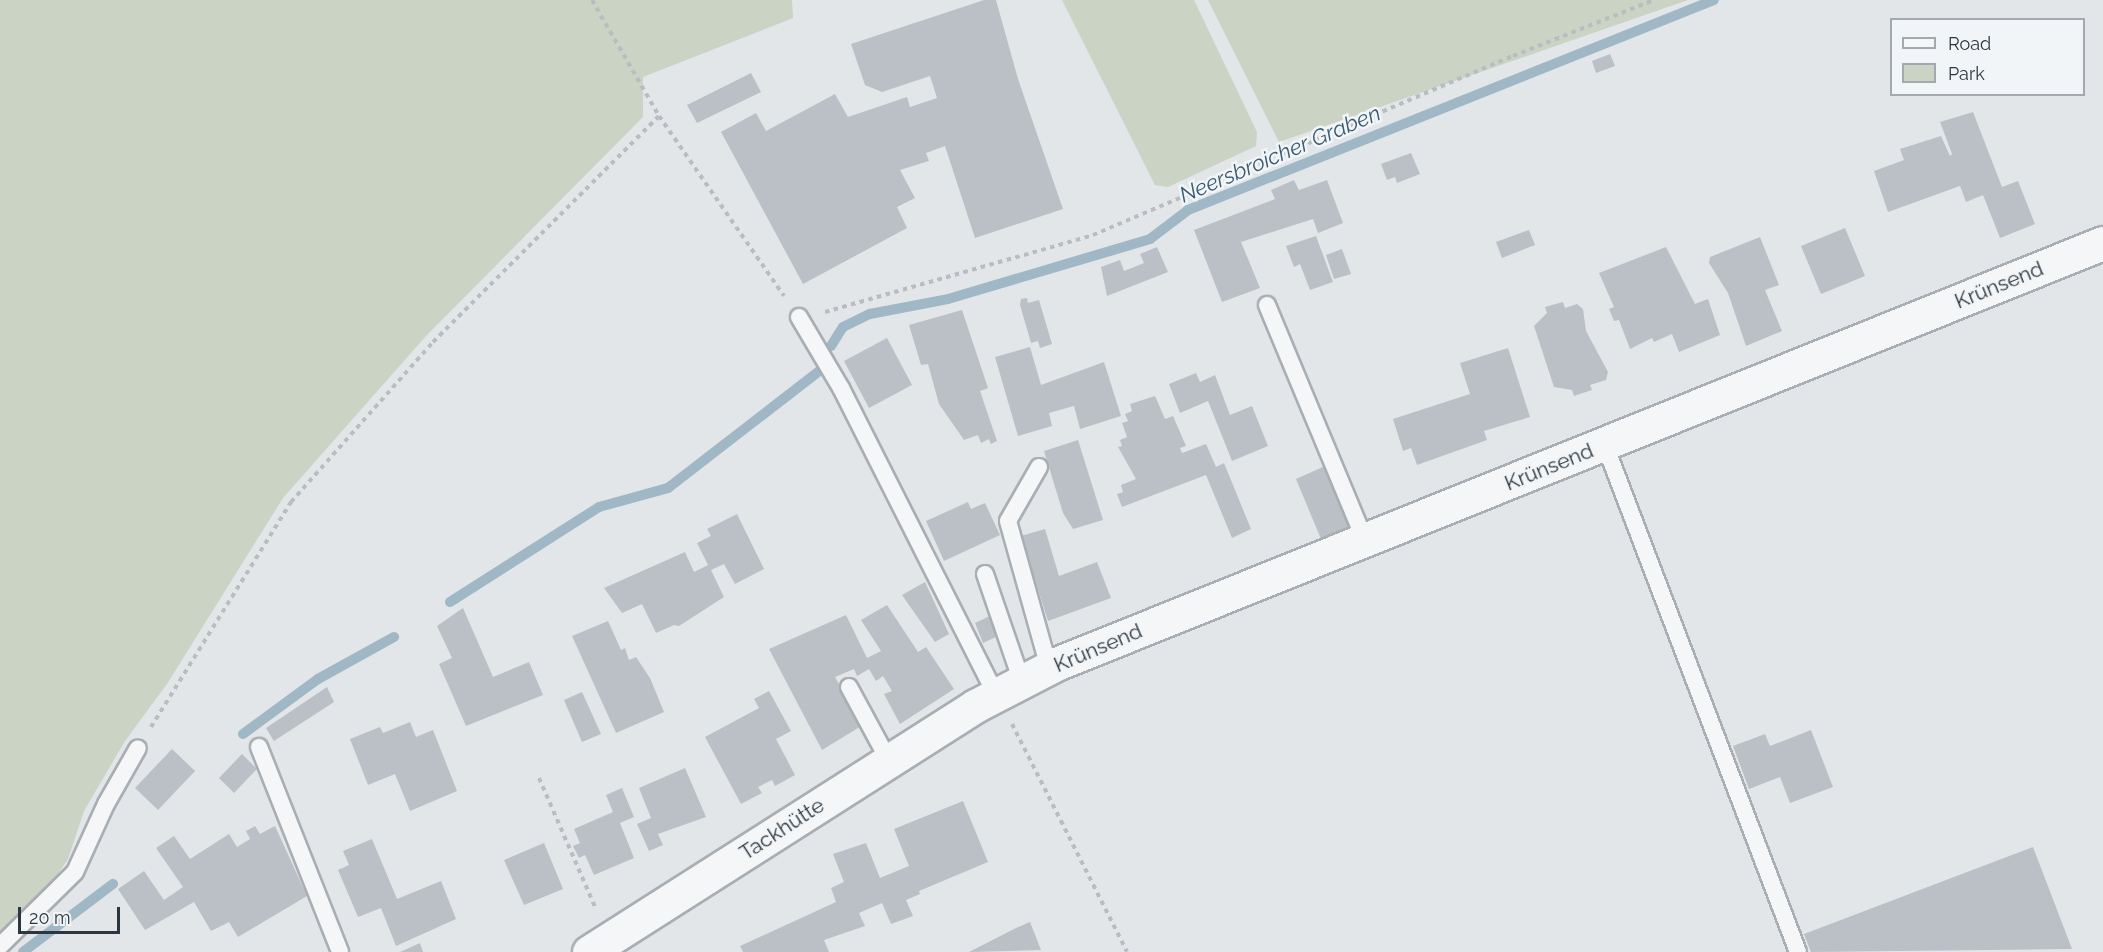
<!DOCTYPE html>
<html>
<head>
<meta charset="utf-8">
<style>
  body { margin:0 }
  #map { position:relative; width:2103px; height:952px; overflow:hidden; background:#e2e6e9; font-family:Raleway,sans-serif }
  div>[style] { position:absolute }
  .green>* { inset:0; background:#cad3c4 }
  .stream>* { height:10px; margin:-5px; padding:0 5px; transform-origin:5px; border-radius:5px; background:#a0b8c6 }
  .building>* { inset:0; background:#bac0c6 }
  .path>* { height:4px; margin-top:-2px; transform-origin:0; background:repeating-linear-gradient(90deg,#b9bcc1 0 4.5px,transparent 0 9px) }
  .roads { filter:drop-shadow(2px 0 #a8aeb3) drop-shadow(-2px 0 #a8aeb3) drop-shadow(0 2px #a8aeb3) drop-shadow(0 -2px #a8aeb3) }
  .lane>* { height:16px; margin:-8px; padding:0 8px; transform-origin:8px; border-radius:8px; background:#f5f6f8 }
  .street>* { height:33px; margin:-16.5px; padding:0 16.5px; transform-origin:16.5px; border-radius:16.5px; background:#f5f6f8 }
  span { translate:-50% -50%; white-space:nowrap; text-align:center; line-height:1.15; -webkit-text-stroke:5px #f2f5f7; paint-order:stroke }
  .street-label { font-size:21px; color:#2c3640 }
  .water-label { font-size:22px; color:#395a71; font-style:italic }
  .legend { position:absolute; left:1890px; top:18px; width:195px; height:78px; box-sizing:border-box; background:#f2f5f7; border:2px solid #a3a9ae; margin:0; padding:8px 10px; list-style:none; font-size:18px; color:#2c3640 }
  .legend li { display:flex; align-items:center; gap:12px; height:30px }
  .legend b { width:30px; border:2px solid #a3a9ae }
  .scale { position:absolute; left:18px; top:907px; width:102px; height:27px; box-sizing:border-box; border:3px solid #2c3640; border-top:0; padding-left:8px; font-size:18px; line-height:21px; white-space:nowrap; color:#2c3640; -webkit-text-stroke:4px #f2f5f7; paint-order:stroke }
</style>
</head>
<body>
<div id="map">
  <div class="green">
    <div style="clip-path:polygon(0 0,792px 0,793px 18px,643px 77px,643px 117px,426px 336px,283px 498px,167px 684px,125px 741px,84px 811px,68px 859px,42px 897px,0 931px)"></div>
    <div style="clip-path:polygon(1062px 0,1194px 0,1257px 132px,1256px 146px,1168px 187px,1155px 185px)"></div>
    <div style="clip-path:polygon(1208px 0,1688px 0,1279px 142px)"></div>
  </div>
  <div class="stream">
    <div style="left:831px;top:346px;width:22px;rotate:-58deg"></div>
    <div style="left:843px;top:327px;width:30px;rotate:-26deg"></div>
    <div style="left:870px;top:314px;width:79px;rotate:-10.9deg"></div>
    <div style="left:948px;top:299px;width:211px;rotate:-16.5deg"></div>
    <div style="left:1150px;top:239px;width:48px;rotate:-37.3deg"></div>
    <div style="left:1188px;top:210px;width:566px;rotate:-21.76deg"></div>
    <div style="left:450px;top:602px;width:177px;rotate:-32.5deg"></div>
    <div style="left:599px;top:507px;width:72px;rotate:-15.4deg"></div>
    <div style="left:668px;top:488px;width:190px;rotate:-37.7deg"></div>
    <div style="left:243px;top:734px;width:93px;rotate:-36.3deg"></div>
    <div style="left:318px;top:679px;width:87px;rotate:-28.9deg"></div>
    <div style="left:23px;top:952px;width:113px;rotate:-37.1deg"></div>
  </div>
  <div class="building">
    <div style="clip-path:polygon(984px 0,996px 0,1018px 79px,1063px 209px,975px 238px,945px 146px,926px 153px,929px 161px,900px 170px,915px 198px,897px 207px,907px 228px,803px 284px,721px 132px,756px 113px,766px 131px,835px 94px,848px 117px,907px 97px,910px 107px,937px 98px,930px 76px,882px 92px,865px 85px,851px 44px)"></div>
    <div style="clip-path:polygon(1610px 54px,1615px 66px,1596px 73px,1592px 61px)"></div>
    <div style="clip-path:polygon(751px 73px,761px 92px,697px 123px,687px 105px)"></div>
    <div style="clip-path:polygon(1973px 112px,2002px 187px,2018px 181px,2035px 224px,2000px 238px,1983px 195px,1966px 202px,1960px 186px,1888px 212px,1874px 171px,1904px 160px,1900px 149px,1941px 136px,1950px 156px,1952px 154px,1940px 122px)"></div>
    <div style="clip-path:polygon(1411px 153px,1420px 174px,1397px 183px,1395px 177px,1387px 180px,1381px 164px)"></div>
    <div style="clip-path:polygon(1294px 180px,1299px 190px,1327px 180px,1343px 223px,1318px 233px,1313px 219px,1241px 242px,1260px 288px,1222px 302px,1194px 230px,1275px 199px,1271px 190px)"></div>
    <div style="clip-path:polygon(1845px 228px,1865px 276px,1821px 294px,1801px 246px)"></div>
    <div style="clip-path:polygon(1529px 230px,1535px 245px,1502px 258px,1496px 242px)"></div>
    <div style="clip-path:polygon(1316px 236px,1333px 282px,1310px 290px,1300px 264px,1294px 267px,1286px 246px)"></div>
    <div style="clip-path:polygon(1760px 237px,1779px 285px,1765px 290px,1782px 331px,1746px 346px,1728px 293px,1709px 263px,1710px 257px)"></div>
    <div style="clip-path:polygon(1157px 247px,1168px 272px,1107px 296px,1101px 267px,1120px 260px,1124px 271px,1144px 263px,1140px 254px)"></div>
    <div style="clip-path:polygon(1666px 247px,1695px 304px,1708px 299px,1720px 335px,1679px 352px,1672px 334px,1654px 342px,1652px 338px,1630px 349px,1619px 320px,1614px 321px,1609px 309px,1614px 307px,1599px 273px)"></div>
    <div style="clip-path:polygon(1342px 249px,1351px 274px,1334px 279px,1326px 255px)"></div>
    <div style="clip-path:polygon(1027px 298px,1028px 303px,1039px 300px,1052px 344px,1040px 348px,1038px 341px,1031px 343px,1020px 305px,1021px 299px)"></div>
    <div style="clip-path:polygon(1563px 302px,1565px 308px,1577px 304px,1583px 309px,1586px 331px,1608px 372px,1606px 380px,1590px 385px,1592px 390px,1574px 396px,1572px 390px,1554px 387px,1534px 326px,1547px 313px,1545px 307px)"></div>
    <div style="clip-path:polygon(962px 310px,988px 388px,980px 391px,997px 441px,991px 444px,989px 439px,981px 443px,978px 435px,964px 440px,939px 404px,928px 364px,921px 365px,909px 325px)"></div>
    <div style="clip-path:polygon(887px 338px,912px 385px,869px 408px,844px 361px)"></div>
    <div style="clip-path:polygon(1030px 347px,1041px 385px,1104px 362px,1121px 416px,1080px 429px,1074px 406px,1049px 413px,1052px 426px,1018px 436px,995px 357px)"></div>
    <div style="clip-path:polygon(1508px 348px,1530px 417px,1484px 431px,1487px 440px,1417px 465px,1411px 448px,1403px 451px,1393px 419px,1470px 394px,1460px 363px)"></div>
    <div style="clip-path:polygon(1196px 373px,1200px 382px,1215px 375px,1230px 415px,1252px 406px,1268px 446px,1232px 461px,1208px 401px,1180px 413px,1169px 384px)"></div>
    <div style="clip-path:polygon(1155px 396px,1165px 419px,1173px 416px,1186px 446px,1180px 448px,1182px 453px,1206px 444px,1216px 467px,1224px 463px,1251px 529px,1232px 538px,1206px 475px,1122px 507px,1117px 494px,1123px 492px,1121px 485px,1136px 479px,1118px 447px,1122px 446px,1120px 440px,1127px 437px,1122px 423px,1128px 421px,1125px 414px,1132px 411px,1130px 404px)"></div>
    <div style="clip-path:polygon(1078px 440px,1103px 520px,1073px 529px,1063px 513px,1044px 451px)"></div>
    <div style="clip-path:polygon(1325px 466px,1350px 526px,1321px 539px,1296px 479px)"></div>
    <div style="clip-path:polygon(968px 502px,971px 509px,985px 503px,1000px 535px,944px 561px,926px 521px)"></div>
    <div style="clip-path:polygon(737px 514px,764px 569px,735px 584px,724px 564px,711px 570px,724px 597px,679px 626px,674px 625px,656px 633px,642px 604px,622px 613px,604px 588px,685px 552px,694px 572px,708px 565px,697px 543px,711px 536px,707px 529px)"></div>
    <div style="clip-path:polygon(1045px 529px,1059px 576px,1097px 562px,1111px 598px,1048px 621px,1021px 536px)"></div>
    <div style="clip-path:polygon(925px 582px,949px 634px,935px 642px,902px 595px)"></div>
    <div style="clip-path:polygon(887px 605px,918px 652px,926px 647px,954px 689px,900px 724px,884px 694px,892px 691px,883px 676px,876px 681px,869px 669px,857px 676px,854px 669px,835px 677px,863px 725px,822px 750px,769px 649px,846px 615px,867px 658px,881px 651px,861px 620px)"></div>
    <div style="clip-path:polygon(463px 608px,493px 677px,529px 662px,543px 695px,466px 726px,439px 664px,452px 658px,437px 626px)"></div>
    <div style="clip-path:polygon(990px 616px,998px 636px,983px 643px,975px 623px)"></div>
    <div style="clip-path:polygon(608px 621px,621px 650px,625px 648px,629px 660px,636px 657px,650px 678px,664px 712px,616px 733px,572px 636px)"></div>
    <div style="clip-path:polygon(327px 687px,334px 702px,274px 741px,266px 728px)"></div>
    <div style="clip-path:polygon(769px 691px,791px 731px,776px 739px,795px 775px,775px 786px,772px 780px,758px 787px,762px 793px,741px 804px,705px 737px,759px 708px,754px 699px)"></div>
    <div style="clip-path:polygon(582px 692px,601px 734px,582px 742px,564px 700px)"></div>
    <div style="clip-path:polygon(410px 722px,416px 737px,433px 730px,457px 791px,410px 811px,395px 774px,368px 785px,350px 739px,380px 727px,383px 733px)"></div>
    <div style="clip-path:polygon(1811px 730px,1833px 787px,1790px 803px,1780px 777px,1749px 789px,1733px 746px,1765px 734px,1770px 746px)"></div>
    <div style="clip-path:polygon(172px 749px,195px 771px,158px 810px,135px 788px)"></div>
    <div style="clip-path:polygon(242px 754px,257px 769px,234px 793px,219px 778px)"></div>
    <div style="clip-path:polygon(685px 768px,706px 817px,658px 834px,663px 845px,649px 851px,637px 824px,651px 818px,639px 788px)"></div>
    <div style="clip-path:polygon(622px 788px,634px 817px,620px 823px,634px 858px,594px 875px,585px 855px,579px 858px,573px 846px,580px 843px,574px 829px,613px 812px,606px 795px)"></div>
    <div style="clip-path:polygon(963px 801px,988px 862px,919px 891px,920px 894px,906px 900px,913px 916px,891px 924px,882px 903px,859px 913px,865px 926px,824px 940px,829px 952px,743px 952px,740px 946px,836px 902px,831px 888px,844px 882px,833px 854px,866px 843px,880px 878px,909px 866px,894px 829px)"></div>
    <div style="clip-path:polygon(255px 826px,260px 834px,275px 826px,307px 896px,238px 937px,229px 922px,211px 931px,194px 902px,145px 930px,118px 889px,144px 871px,164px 900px,183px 887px,156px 848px,174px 836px,190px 859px,229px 834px,237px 847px,250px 839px,246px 831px)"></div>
    <div style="clip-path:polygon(372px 839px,397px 899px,441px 881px,456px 919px,396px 946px,381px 908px,358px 917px,338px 870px,349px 865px,343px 851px)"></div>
    <div style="clip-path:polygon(544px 843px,563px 889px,524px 905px,504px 860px)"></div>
    <div style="clip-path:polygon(2033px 847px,2072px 949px,1811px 952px,1804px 934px)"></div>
    <div style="clip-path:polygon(1030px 922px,1041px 950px,969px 952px,1016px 928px)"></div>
    <div style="clip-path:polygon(420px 943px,423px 952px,400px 952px)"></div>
  </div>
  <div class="path">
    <div style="left:592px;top:0;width:134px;rotate:60deg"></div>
    <div style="left:825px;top:312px;width:279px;rotate:-16deg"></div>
    <div style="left:1093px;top:235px;width:457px;rotate:-23.1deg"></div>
    <div style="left:1513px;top:56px;width:152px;rotate:-21.7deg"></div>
    <div style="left:1012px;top:724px;width:255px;rotate:63.2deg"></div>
    <div style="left:151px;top:727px;width:265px;rotate:-58.1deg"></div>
    <div style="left:291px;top:502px;width:214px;rotate:-48.4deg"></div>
    <div style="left:433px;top:342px;width:320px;rotate:-45deg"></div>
    <div style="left:659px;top:116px;width:219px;rotate:55.2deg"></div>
    <div style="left:539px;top:778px;width:143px;rotate:66.5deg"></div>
  </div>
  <div class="roads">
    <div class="lane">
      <div style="left:1267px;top:305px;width:255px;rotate:67.4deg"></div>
      <div style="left:799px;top:317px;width:82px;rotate:59.4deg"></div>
      <div style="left:841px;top:388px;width:344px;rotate:63.2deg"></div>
      <div style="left:1605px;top:445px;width:542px;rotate:69.16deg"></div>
      <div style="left:1039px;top:467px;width:62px;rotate:119.9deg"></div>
      <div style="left:1008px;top:521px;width:153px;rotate:74.4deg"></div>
      <div style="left:985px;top:574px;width:114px;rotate:71.1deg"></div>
      <div style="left:849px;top:687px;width:84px;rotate:61.6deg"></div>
      <div style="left:259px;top:747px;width:220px;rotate:68.4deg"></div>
      <div style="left:0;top:946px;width:105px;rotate:-44.6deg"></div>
      <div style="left:75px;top:872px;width:75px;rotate:-65.5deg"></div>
      <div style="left:106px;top:804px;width:64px;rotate:-60.3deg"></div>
    </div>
    <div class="street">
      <div style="left:589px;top:952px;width:458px;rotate:-32.5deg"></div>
      <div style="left:975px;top:706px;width:91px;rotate:-27.4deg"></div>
      <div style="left:1056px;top:664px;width:1128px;rotate:-21.91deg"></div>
    </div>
  </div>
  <div class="street-label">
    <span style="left:1999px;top:285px;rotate:-22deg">Krünsend</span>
    <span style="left:1549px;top:467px;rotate:-22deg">Krünsend</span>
    <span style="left:1098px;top:648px;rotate:-23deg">Krünsend</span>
    <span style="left:782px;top:829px;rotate:-33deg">Tackhütte</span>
  </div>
  <div class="water-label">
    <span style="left:1280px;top:154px;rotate:-23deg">Neersbroicher Graben</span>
  </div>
  <ul class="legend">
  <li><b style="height:8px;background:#f5f6f8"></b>Road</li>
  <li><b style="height:16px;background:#cad3c4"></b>Park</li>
  </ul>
  <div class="scale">20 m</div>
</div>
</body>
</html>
